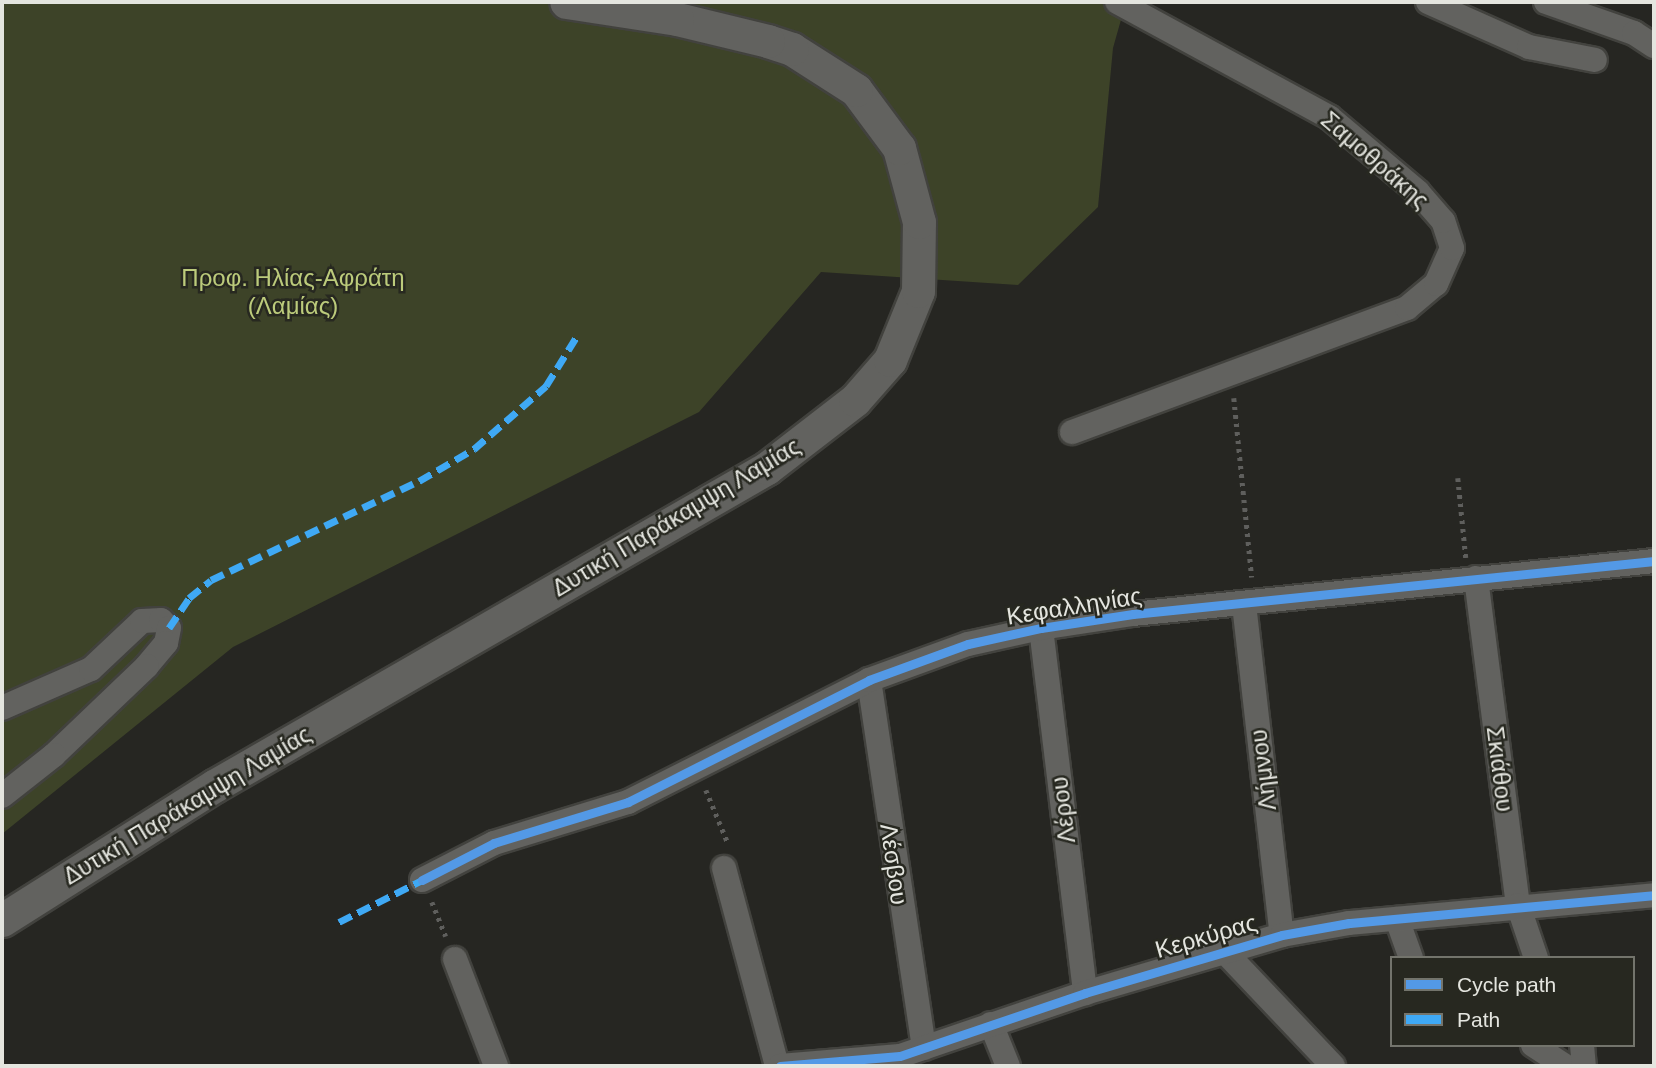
<!DOCTYPE html>
<html>
<head>
<meta charset="utf-8">
<style>
  body { margin:0 }
  #map { position:relative; width:1656px; height:1068px; overflow:hidden; background:#262622; font-family:Helvetica,sans-serif }
  div>[style] { position:absolute }
  .green>* { inset:0; background:#3d4328 }
  .path>* { height:4.5px; margin-top:-2.25px; transform-origin:0; background:repeating-linear-gradient(90deg,#5f5f5d 0 3.5px,transparent 0 8.5px) }
  .roads { filter:drop-shadow(2px 0 #42423e) drop-shadow(-2px 0 #42423e) drop-shadow(0 2px #42423e) drop-shadow(0 -2px #42423e) }
  .street>* { height:24px; margin:-12px; padding:0 12px; transform-origin:12px; border-radius:12px; background:#62625f }
  .secondary>* { height:33px; margin:-16.5px; padding:0 16.5px; transform-origin:16.5px; border-radius:16.5px; background:#62625f }
  .quiet>* { height:7px; margin-top:-3.5px; transform-origin:0; background:repeating-linear-gradient(90deg,#3fa9f5 0 14px,transparent 0 21px) }
  .cycleway>* { height:9px; margin:-4.5px; padding:0 4.5px; transform-origin:4.5px; border-radius:4.5px; background:#5399e6 }
  span { translate:-50% -50%; white-space:nowrap; text-align:center; line-height:1.15; -webkit-text-stroke:5px #272820; paint-order:stroke }
  .street-label { font-size:24px; color:#e4e5df }
  .park-label { font-size:24px; color:#bccb7b }
  .frame { position:absolute; inset:0; border:4px solid #e4e5df; pointer-events:none }
  .legend { position:absolute; left:1390px; top:956px; width:245px; height:91px; box-sizing:border-box; background:#272820; border:2px solid #73746c; margin:0; padding:9px 12px; list-style:none; font-size:21px; color:#e4e5df }
  .legend li { display:flex; align-items:center; gap:14px; height:35px }
  .legend b { width:35px; border:2px solid #73746c }
</style>
</head>
<body>
<div id="map">
  <div class="green">
    <div style="clip-path:polygon(2px 2px,1126px 2px,1113px 48px,1098px 207px,1018px 285px,821px 272px,699px 412px,233px 647px,2px 834px)"></div>
  </div>
  <div class="path">
    <div style="left:1234px;top:398px;width:180px;rotate:84.3deg"></div>
    <div style="left:1458px;top:478px;width:80px;rotate:84.3deg"></div>
    <div style="left:706px;top:790px;width:57px;rotate:67.5deg"></div>
    <div style="left:432px;top:902px;width:37px;rotate:68deg"></div>
  </div>
  <div class="roads">
    <div class="street">
      <div style="left:1428px;top:2px;width:111px;rotate:24deg"></div>
      <div style="left:1529px;top:47px;width:67px;rotate:11.1deg"></div>
      <div style="left:1546px;top:2px;width:93px;rotate:19.4deg"></div>
      <div style="left:1634px;top:33px;width:24px;rotate:33deg"></div>
      <div style="left:1072px;top:432px;width:357px;rotate:-20.3deg"></div>
      <div style="left:1407px;top:308px;width:38px;rotate:-40deg"></div>
      <div style="left:1436px;top:284px;width:39px;rotate:-66deg"></div>
      <div style="left:1452px;top:248px;width:28px;rotate:-108deg"></div>
      <div style="left:1443px;top:221px;width:38px;rotate:-131deg"></div>
      <div style="left:1418px;top:192px;width:116px;rotate:-139.9deg"></div>
      <div style="left:1329px;top:117px;width:241px;rotate:-151.5deg"></div>
      <div style="left:1476px;top:578px;width:330px;rotate:82.7deg"></div>
      <div style="left:1518px;top:905px;width:56px;rotate:71.2deg"></div>
      <div style="left:1244px;top:604px;width:333px;rotate:83.5deg"></div>
      <div style="left:1041px;top:628px;width:368px;rotate:83.1deg"></div>
      <div style="left:869px;top:680px;width:372px;rotate:81.5deg"></div>
      <div style="left:2px;top:708px;width:97px;rotate:-23.7deg"></div>
      <div style="left:91px;top:669px;width:70px;rotate:-43.3deg"></div>
      <div style="left:142px;top:621px;width:19px;rotate:-3deg"></div>
      <div style="left:161px;top:620px;width:11px;rotate:45deg"></div>
      <div style="left:169px;top:628px;width:15px;rotate:101deg"></div>
      <div style="left:166px;top:643px;width:30px;rotate:130deg"></div>
      <div style="left:147px;top:666px;width:129px;rotate:136.3deg"></div>
      <div style="left:54px;top:755px;width:66px;rotate:141.7deg"></div>
      <div style="left:724px;top:868px;width:205px;rotate:75deg"></div>
      <div style="left:422px;top:880px;width:81px;rotate:-27.2deg"></div>
      <div style="left:494px;top:843px;width:140px;rotate:-17deg"></div>
      <div style="left:628px;top:802px;width:270px;rotate:-26.8deg"></div>
      <div style="left:869px;top:680px;width:105px;rotate:-20deg"></div>
      <div style="left:968px;top:644px;width:75px;rotate:-12.4deg"></div>
      <div style="left:1041px;top:628px;width:93px;rotate:-8.7deg"></div>
      <div style="left:1133px;top:614px;width:524px;rotate:-5.81deg"></div>
      <div style="left:1397px;top:919px;width:41px;rotate:70.3deg"></div>
      <div style="left:1223px;top:950px;width:160px;rotate:46.5deg"></div>
      <div style="left:455px;top:959px;width:115px;rotate:69deg"></div>
      <div style="left:991px;top:1024px;width:45px;rotate:68deg"></div>
      <div style="left:1533px;top:1045px;width:38px;rotate:33deg"></div>
      <div style="left:1582px;top:1045px;width:21px;rotate:85deg"></div>
      <div style="left:780px;top:1066px;width:120px;rotate:-4.8deg"></div>
      <div style="left:900px;top:1056px;width:195px;rotate:-18.8deg"></div>
      <div style="left:1085px;top:993px;width:205px;rotate:-16.4deg"></div>
      <div style="left:1282px;top:935px;width:68px;rotate:-10.2deg"></div>
      <div style="left:1349px;top:923px;width:306px;rotate:-5.2deg"></div>
    </div>
    <div class="secondary">
      <div style="left:2px;top:920px;width:251px;rotate:-32.3deg"></div>
      <div style="left:214px;top:786px;width:638px;rotate:-29.9deg"></div>
      <div style="left:767px;top:468px;width:111px;rotate:-37.7deg"></div>
      <div style="left:855px;top:400px;width:53px;rotate:-48.8deg"></div>
      <div style="left:890px;top:360px;width:74px;rotate:-67.9deg"></div>
      <div style="left:918px;top:291px;width:69px;rotate:-89.2deg"></div>
      <div style="left:919px;top:222px;width:77px;rotate:-105.1deg"></div>
      <div style="left:899px;top:148px;width:72px;rotate:-126.6deg"></div>
      <div style="left:856px;top:90px;width:76px;rotate:-147.4deg"></div>
      <div style="left:792px;top:49px;width:25px;rotate:-162deg"></div>
      <div style="left:768px;top:41px;width:94px;rotate:-166.4deg"></div>
      <div style="left:677px;top:19px;width:112px;rotate:-171.3deg"></div>
    </div>
  </div>
  <div class="quiet">
    <div style="left:169px;top:628px;width:36px;rotate:-56deg"></div>
    <div style="left:189px;top:598px;width:28px;rotate:-39deg"></div>
    <div style="left:211px;top:580px;width:230px;rotate:-25.5deg"></div>
    <div style="left:419px;top:481px;width:64px;rotate:-30.2deg"></div>
    <div style="left:474px;top:449px;width:96px;rotate:-41.2deg"></div>
    <div style="left:546px;top:386px;width:59px;rotate:-58.2deg"></div>
    <div style="left:339px;top:922px;width:93px;rotate:-26.8deg"></div>
  </div>
  <div class="cycleway">
    <div style="left:422px;top:880px;width:81px;rotate:-27.2deg"></div>
    <div style="left:494px;top:843px;width:140px;rotate:-17deg"></div>
    <div style="left:628px;top:802px;width:270px;rotate:-26.8deg"></div>
    <div style="left:869px;top:680px;width:105px;rotate:-20deg"></div>
    <div style="left:968px;top:644px;width:75px;rotate:-12.4deg"></div>
    <div style="left:1041px;top:628px;width:93px;rotate:-8.7deg"></div>
    <div style="left:1133px;top:614px;width:524px;rotate:-5.81deg"></div>
    <div style="left:780px;top:1066px;width:120px;rotate:-4.8deg"></div>
    <div style="left:900px;top:1056px;width:195px;rotate:-18.8deg"></div>
    <div style="left:1085px;top:993px;width:205px;rotate:-16.4deg"></div>
    <div style="left:1282px;top:935px;width:68px;rotate:-10.2deg"></div>
    <div style="left:1349px;top:923px;width:306px;rotate:-5.2deg"></div>
  </div>
  <div class="street-label">
    <span style="left:1375px;top:160px;rotate:41deg">Σαμοθράκης</span>
    <span style="left:676px;top:517px;rotate:-31deg">Δυτική Παράκαμψη Λαμίας</span>
    <span style="left:1074px;top:606px;rotate:-9deg">Κεφαλληνίας</span>
    <span style="left:1500px;top:769px;rotate:83deg">Σκιάθου</span>
    <span style="left:1263px;top:770px;rotate:-97deg">Λήμνου</span>
    <span style="left:187px;top:805px;rotate:-31deg">Δυτική Παράκαμψη Λαμίας</span>
    <span style="left:1063px;top:810px;rotate:-97deg">Λέρου</span>
    <span style="left:894px;top:864px;rotate:82deg">Λέσβου</span>
    <span style="left:1206px;top:936px;rotate:-16deg">Κερκύρας</span>
  </div>
  <div class="park-label">
    <span style="left:293px;top:292px">Προφ. Ηλίας-Αφράτη<br>(Λαμίας)</span>
  </div>
  <div class="frame"></div>
  <ul class="legend">
  <li><b style="height:9px;background:#5399e6"></b>Cycle path</li>
  <li><b style="height:9px;background:#3fa9f5"></b>Path</li>
  </ul>
</div>
</body>
</html>
